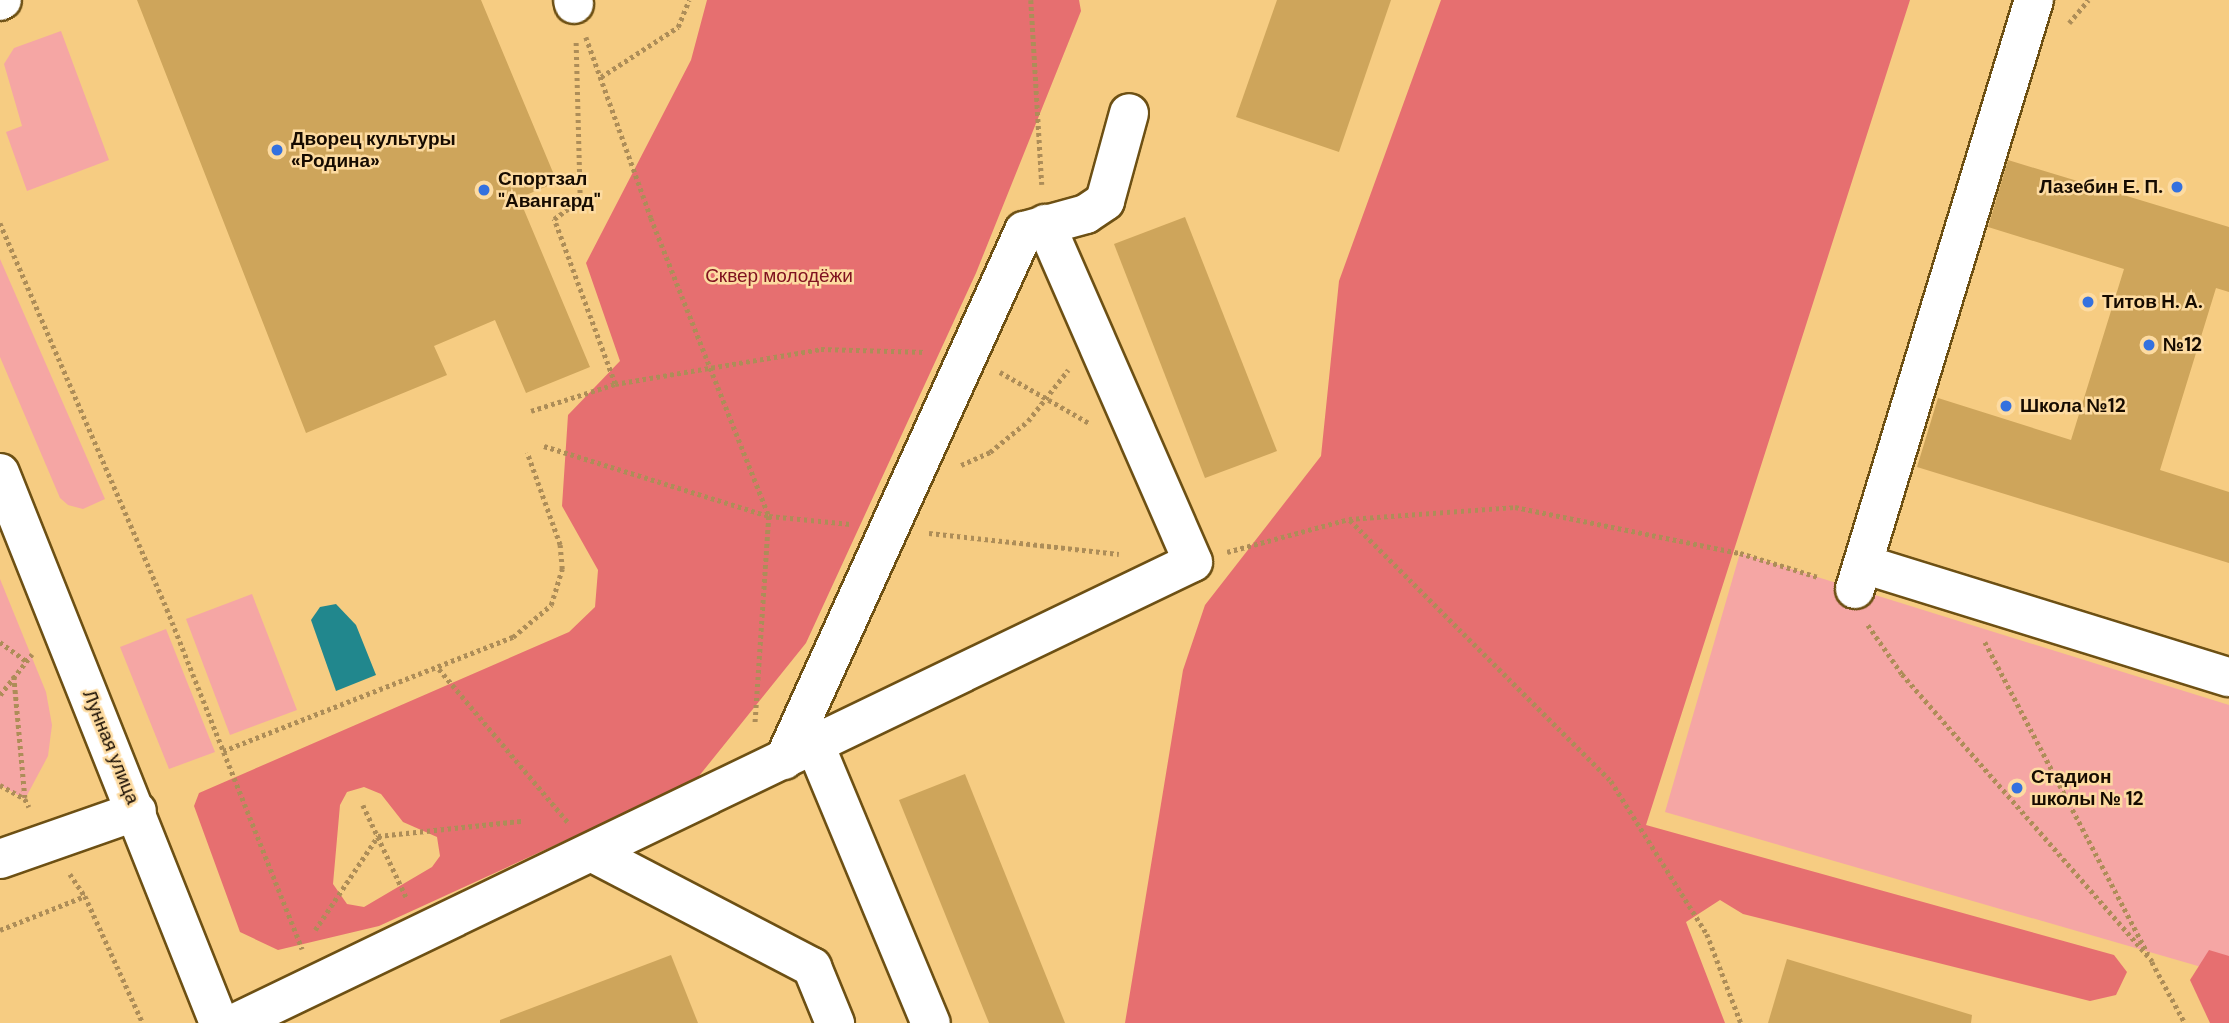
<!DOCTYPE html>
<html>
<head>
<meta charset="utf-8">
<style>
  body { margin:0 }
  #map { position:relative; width:2229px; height:1023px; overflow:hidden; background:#f6cc82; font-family:"DM Sans",sans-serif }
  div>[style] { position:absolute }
  .green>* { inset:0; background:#f5a6a4 }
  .forest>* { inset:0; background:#e66f70 }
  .water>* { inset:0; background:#21878d }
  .building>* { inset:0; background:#cea55b }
  .path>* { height:4.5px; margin-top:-2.25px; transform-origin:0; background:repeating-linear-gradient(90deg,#ad8d58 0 3.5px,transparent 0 7px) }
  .roads { filter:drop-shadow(2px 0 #6d5014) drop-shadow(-2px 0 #6d5014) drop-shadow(0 2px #6d5014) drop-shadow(0 -2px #6d5014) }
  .minor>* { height:38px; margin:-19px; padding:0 19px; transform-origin:19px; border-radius:19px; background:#fff }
  .dots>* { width:19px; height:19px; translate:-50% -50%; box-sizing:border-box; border:4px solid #fddba1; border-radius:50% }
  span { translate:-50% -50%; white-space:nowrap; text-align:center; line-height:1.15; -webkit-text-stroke:5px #fddba1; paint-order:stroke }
  .poi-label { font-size:19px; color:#160b00; font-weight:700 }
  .left { translate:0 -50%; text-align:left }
  .right { translate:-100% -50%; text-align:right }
  .park-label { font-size:19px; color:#801220 }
  .street-label { font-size:19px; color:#160b00 }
</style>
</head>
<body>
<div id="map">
  <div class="green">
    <div style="clip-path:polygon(61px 31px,109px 160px,27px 191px,6px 132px,22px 126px,4px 64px,14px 48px)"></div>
    <div style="clip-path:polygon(0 259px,105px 499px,83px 509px,68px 505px,60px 498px,0 357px)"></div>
    <div style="clip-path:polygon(1740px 553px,2229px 705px,2229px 975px,1665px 812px)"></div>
    <div style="clip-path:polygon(0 579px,46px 692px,52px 725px,48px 756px,25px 799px,0 785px)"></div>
    <div style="clip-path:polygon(252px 594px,297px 710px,230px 735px,186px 619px)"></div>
    <div style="clip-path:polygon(166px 629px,215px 752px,169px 769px,120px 647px)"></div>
  </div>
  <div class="forest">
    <div style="clip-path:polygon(evenodd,707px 0,1079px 0,1081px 11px,976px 273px,806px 643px,695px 781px,379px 926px,278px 950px,240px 932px,194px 806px,199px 793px,569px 632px,595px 607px,598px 570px,562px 506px,568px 415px,620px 361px,586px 263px,691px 60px,707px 0,364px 787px,381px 794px,403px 822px,437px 837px,440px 856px,432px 867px,364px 907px,347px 904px,333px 884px,340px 805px,347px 792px,364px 787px)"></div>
    <div style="clip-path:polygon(1441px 0,1910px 0,1646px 825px,2114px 955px,2127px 972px,2116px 995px,2090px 1001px,1743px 914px,1720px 900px,1686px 922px,1725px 1023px,1125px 1023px,1183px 670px,1205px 605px,1321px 456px,1339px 281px)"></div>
    <div style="clip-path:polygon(2209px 950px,2229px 956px,2229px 1023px,2210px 1023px,2190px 980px)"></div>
  </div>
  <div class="water">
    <div style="clip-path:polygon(336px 604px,356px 625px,376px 675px,336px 691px,311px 620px,320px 607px)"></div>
  </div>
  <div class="building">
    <div style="clip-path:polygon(137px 0,481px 0,557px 182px,519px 198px,590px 367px,526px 393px,495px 320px,434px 346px,447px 375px,306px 433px)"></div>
    <div style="clip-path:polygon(1277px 0,1391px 0,1339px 152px,1236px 117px)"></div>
    <div style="clip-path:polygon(2008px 160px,2229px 227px,2229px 292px,2216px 288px,2160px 470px,2229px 492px,2229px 563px,1917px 467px,1938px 398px,2071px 440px,2124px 269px,1988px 227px)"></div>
    <div style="clip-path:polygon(1185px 217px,1277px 451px,1205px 478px,1114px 244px)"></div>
    <div style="clip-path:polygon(965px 774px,1065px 1023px,989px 1023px,899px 800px)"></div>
    <div style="clip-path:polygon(671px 955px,698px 1023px,500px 1023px,500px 1020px)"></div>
    <div style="clip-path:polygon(1787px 959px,1972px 1015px,1971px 1023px,1768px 1023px)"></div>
  </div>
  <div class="path">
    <div style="left:1031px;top:0;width:185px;rotate:86.6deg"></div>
    <div style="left:2069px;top:23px;width:30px;rotate:-50deg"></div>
    <div style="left:586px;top:37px;width:192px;rotate:70.2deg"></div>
    <div style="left:651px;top:218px;width:321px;rotate:68.4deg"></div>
    <div style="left:769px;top:516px;width:210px;rotate:93.8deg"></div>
    <div style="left:601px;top:77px;width:92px;rotate:-33deg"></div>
    <div style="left:678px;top:27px;width:29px;rotate:-68deg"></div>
    <div style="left:0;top:223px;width:421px;rotate:66.6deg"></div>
    <div style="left:167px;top:609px;width:366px;rotate:68.3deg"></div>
    <div style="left:1000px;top:372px;width:103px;rotate:29.8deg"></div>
    <div style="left:615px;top:384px;width:209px;rotate:-9.6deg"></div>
    <div style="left:821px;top:349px;width:105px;rotate:1.6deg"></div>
    <div style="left:531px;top:411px;width:88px;rotate:-17.8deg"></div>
    <div style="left:615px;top:384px;width:176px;rotate:-110.3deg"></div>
    <div style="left:554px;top:219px;width:32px;rotate:-36deg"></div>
    <div style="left:580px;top:200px;width:158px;rotate:-91.5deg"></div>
    <div style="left:544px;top:446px;width:236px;rotate:17.3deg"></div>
    <div style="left:769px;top:516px;width:82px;rotate:5.6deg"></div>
    <div style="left:961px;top:465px;width:32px;rotate:-24deg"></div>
    <div style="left:990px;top:452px;width:49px;rotate:-39.2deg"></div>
    <div style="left:1028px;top:421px;width:65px;rotate:-51.9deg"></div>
    <div style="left:1350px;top:520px;width:369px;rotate:45deg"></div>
    <div style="left:1611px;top:781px;width:181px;rotate:57.9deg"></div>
    <div style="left:1707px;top:934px;width:95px;rotate:69.1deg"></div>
    <div style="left:929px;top:533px;width:191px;rotate:6.3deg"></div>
    <div style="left:1227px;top:552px;width:126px;rotate:-15.1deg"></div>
    <div style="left:1349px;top:519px;width:166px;rotate:-4.1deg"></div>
    <div style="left:1515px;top:507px;width:230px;rotate:11.6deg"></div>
    <div style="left:1740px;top:553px;width:82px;rotate:17.1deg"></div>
    <div style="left:1868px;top:625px;width:60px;rotate:55.2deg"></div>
    <div style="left:1902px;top:674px;width:381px;rotate:48.9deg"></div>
    <div style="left:0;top:642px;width:32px;rotate:36deg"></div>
    <div style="left:1985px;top:642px;width:352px;rotate:62.4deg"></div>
    <div style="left:439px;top:669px;width:200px;rotate:49.9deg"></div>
    <div style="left:14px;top:676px;width:122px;rotate:84.8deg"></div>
    <div style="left:0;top:695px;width:52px;rotate:-52deg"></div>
    <div style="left:223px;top:751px;width:312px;rotate:-21.5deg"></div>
    <div style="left:513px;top:637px;width:50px;rotate:-40.1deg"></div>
    <div style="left:551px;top:605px;width:38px;rotate:-73deg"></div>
    <div style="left:562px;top:569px;width:24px;rotate:-95deg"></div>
    <div style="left:560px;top:545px;width:98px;rotate:-109.7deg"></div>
    <div style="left:0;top:785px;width:29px;rotate:29deg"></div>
    <div style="left:25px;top:799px;width:9px;rotate:63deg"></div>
    <div style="left:363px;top:805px;width:104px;rotate:64.9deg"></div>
    <div style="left:70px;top:874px;width:27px;rotate:56deg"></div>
    <div style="left:85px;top:896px;width:140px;rotate:65.5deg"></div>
    <div style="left:0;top:930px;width:92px;rotate:-21.8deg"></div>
    <div style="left:315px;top:930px;width:113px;rotate:-56.2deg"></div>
    <div style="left:378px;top:836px;width:144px;rotate:-6deg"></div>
    <div style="left:2152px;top:962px;width:69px;rotate:61.6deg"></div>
  </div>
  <div class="roads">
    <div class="minor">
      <div style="left:573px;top:0;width:4px;rotate:76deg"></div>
      <div style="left:0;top:1px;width:2px;rotate:-27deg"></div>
      <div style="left:0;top:473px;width:592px;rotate:68.29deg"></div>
      <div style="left:1863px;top:564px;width:383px;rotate:17.2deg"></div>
      <div style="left:1855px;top:589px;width:616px;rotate:-73.1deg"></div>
      <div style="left:815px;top:745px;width:301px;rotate:67.4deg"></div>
      <div style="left:784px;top:760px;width:581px;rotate:-65.6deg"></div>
      <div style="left:1024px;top:231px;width:64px;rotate:-15.3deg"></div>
      <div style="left:1086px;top:214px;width:23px;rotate:-34deg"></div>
      <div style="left:1105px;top:201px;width:91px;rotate:-74.7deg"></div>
      <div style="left:593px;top:853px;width:247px;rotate:27.5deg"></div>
      <div style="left:812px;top:967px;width:61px;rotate:67.7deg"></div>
      <div style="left:0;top:859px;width:145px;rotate:-19.3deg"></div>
      <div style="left:235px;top:1023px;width:1063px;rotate:-25.7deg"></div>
      <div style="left:1193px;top:562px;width:369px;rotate:-113.6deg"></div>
    </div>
  </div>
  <div class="dots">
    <div style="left:277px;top:150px;background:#3471df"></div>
    <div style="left:2177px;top:187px;background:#3471df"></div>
    <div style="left:484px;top:190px;background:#3471df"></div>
    <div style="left:2088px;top:302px;background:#3471df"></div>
    <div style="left:2149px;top:345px;background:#3471df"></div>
    <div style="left:2006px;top:406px;background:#3471df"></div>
    <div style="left:2017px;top:788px;background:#3471df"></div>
  </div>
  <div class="poi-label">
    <span class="left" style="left:291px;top:150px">Дворец культуры<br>«Родина»</span>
    <span class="left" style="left:498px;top:190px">Спортзал<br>"Авангард"</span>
    <span class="right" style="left:2163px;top:187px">Лазебин Е. П.</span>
    <span class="left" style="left:2102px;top:302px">Титов Н. А.</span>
    <span class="left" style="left:2163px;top:345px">№12</span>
    <span class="left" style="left:2020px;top:406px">Школа №12</span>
    <span class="left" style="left:2031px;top:788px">Стадион<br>школы № 12</span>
  </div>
  <div class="park-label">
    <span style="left:779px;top:276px">Сквер молодёжи</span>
  </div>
  <div class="street-label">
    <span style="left:111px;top:747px;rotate:68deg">Лунная улица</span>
  </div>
</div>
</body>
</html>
